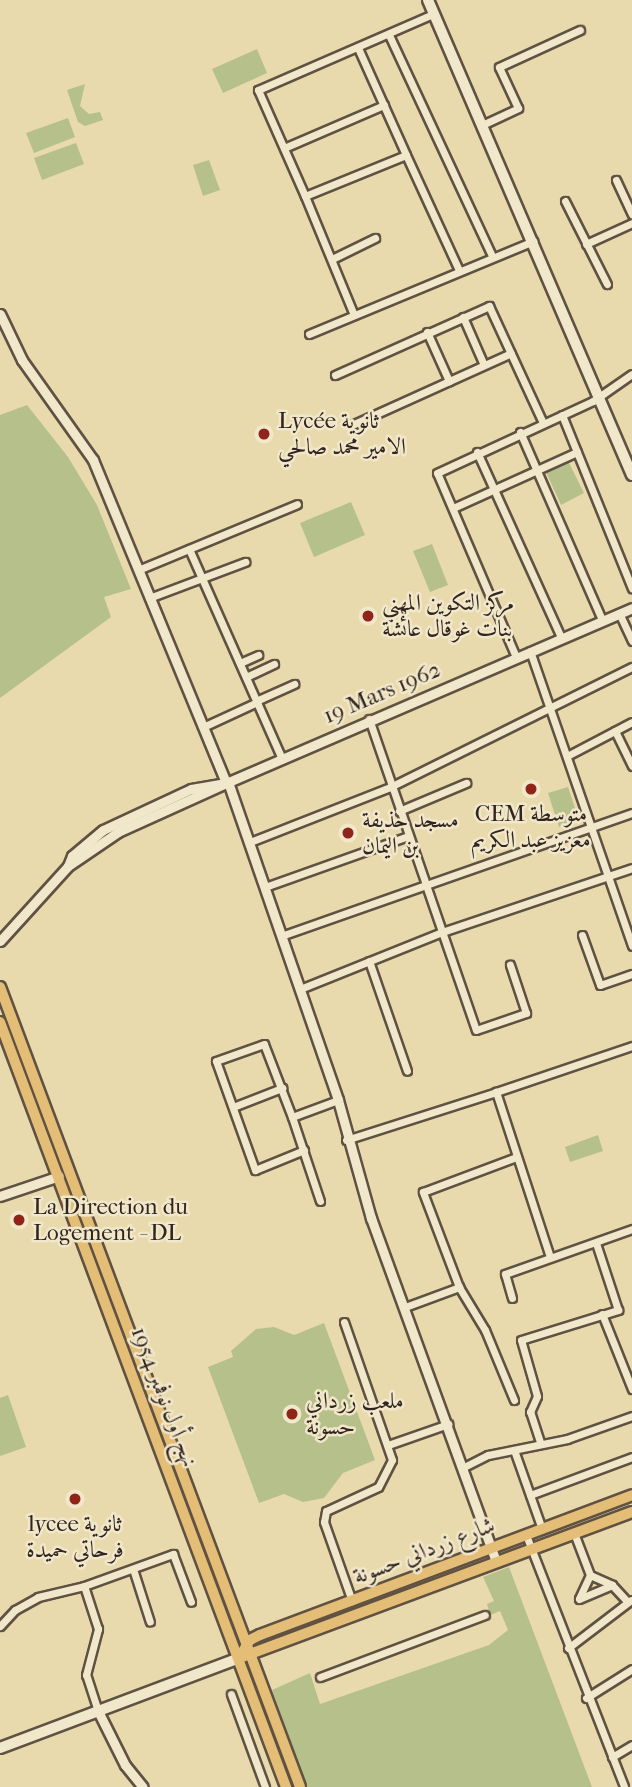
<!DOCTYPE html>
<html>
<head>
<meta charset="utf-8">
<style>
  body { margin:0 }
  #map { position:relative; width:632px; height:1787px; overflow:hidden; background:#e9daad; font-family:"IM FELL French Canon",Amiri,serif }
  div>[style] { position:absolute }
  .green>* { inset:0; background:#b6c08a }
  .roads { filter:drop-shadow(2px 0 #605242) drop-shadow(-2px 0 #605242) drop-shadow(0 2px #605242) drop-shadow(0 -2px #605242) }
  .minor>* { height:7px; margin:-3.5px; padding:0 3.5px; transform-origin:3.5px; border-radius:3.5px; background:#f1e7ca }
  .tertiary>* { height:9px; margin:-4.5px; padding:0 4.5px; transform-origin:4.5px; border-radius:4.5px; background:#f1e7ca }
  .secondary>* { height:10px; margin:-5px; padding:0 5px; transform-origin:5px; border-radius:5px; background:#f1e7ca }
  .primary>* { height:10px; margin:-5px; padding:0 5px; transform-origin:5px; border-radius:5px; background:#e4bd76 }
  .trunk>* { height:10px; margin:-5px; padding:0 5px; transform-origin:5px; border-radius:5px; background:#e4bd76 }
  .dots>* { width:19px; height:19px; translate:-50% -50%; box-sizing:border-box; border:4px solid #f1e7ca; border-radius:50% }
  span { translate:-50% -50%; white-space:nowrap; text-align:center; line-height:1.15; -webkit-text-stroke:5px #f1e7ca; paint-order:stroke }
  .poi-label { font-size:23px; color:#32251f }
  .left { translate:0 -50%; text-align:left }
  .street-label { font-size:23px; color:#32251f }
</style>
</head>
<body>
<div id="map">
  <div class="green">
    <div style="clip-path:polygon(257px 49px,267px 73px,223px 93px,212px 69px)"></div>
    <div style="clip-path:polygon(85px 84px,80px 106px,89px 114px,100px 112px,103px 120px,85px 126px,78px 122px,67px 90px)"></div>
    <div style="clip-path:polygon(68px 118px,75px 137px,34px 153px,26px 133px)"></div>
    <div style="clip-path:polygon(76px 143px,84px 164px,42px 180px,34px 158px)"></div>
    <div style="clip-path:polygon(209px 160px,220px 190px,203px 196px,193px 165px)"></div>
    <div style="clip-path:polygon(27px 405px,68px 457px,97px 505px,131px 589px,104px 597px,111px 617px,0 698px,0 415px)"></div>
    <div style="clip-path:polygon(568px 461px,584px 493px,561px 505px,546px 472px)"></div>
    <div style="clip-path:polygon(351px 502px,365px 535px,314px 557px,300px 523px)"></div>
    <div style="clip-path:polygon(432px 544px,448px 585px,430px 592px,413px 551px)"></div>
    <div style="clip-path:polygon(568px 787px,579px 820px,559px 827px,548px 793px)"></div>
    <div style="clip-path:polygon(598px 1135px,603px 1151px,570px 1162px,565px 1147px)"></div>
    <div style="clip-path:polygon(324px 1323px,375px 1460px,343px 1473px,324px 1498px,303px 1502px,284px 1494px,259px 1503px,208px 1367px,233px 1357px,231px 1351px,256px 1329px,274px 1327px,294px 1335px)"></div>
    <div style="clip-path:polygon(8px 1395px,26px 1447px,0 1456px,0 1398px)"></div>
    <div style="clip-path:polygon(509px 1567px,592px 1787px,307px 1787px,272px 1690px,310px 1673px,320px 1704px,489px 1645px,508px 1630px,500px 1611px,490px 1615px,487px 1604px,494px 1601px,483px 1577px)"></div>
  </div>
  <div class="roads">
    <div class="minor">
      <div style="left:389px;top:35px;width:244px;rotate:65deg"></div>
      <div style="left:358px;top:48px;width:117px;rotate:65.8deg"></div>
      <div style="left:482px;top:125px;width:40px;rotate:-25deg"></div>
      <div style="left:518px;top:108px;width:45px;rotate:-114.9deg"></div>
      <div style="left:499px;top:67px;width:89px;rotate:-24.6deg"></div>
      <div style="left:284px;top:148px;width:109px;rotate:-23.3deg"></div>
      <div style="left:616px;top:180px;width:38px;rotate:65deg"></div>
      <div style="left:305px;top:196px;width:116px;rotate:-113.9deg"></div>
      <div style="left:258px;top:90px;width:191px;rotate:-23.5deg"></div>
      <div style="left:565px;top:201px;width:93px;rotate:63.2deg"></div>
      <div style="left:586px;top:244px;width:51px;rotate:-24.5deg"></div>
      <div style="left:332px;top:259px;width:48px;rotate:-26deg"></div>
      <div style="left:354px;top:315px;width:129px;rotate:-112.4deg"></div>
      <div style="left:305px;top:196px;width:109px;rotate:-22.1deg"></div>
      <div style="left:406px;top:155px;width:127px;rotate:65.3deg"></div>
      <div style="left:463px;top:317px;width:52px;rotate:66.4deg"></div>
      <div style="left:427px;top:332px;width:54px;rotate:65.8deg"></div>
      <div style="left:309px;top:334px;width:243px;rotate:-22.5deg"></div>
      <div style="left:335px;top:375px;width:169px;rotate:-24.1deg"></div>
      <div style="left:489px;top:306px;width:129px;rotate:65.2deg"></div>
      <div style="left:562px;top:415px;width:187px;rotate:68deg"></div>
      <div style="left:354px;top:424px;width:172px;rotate:-24.3deg"></div>
      <div style="left:520px;top:432px;width:205px;rotate:66.4deg"></div>
      <div style="left:477px;top:452px;width:203px;rotate:65.6deg"></div>
      <div style="left:453px;top:508px;width:136px;rotate:-24.3deg"></div>
      <div style="left:189px;top:549px;width:230px;rotate:66.1deg"></div>
      <div style="left:138px;top:570px;width:172px;rotate:-22.5deg"></div>
      <div style="left:149px;top:598px;width:103px;rotate:-20.6deg"></div>
      <div style="left:619px;top:613px;width:31px;rotate:65deg"></div>
      <div style="left:530px;top:651px;width:312px;rotate:70.9deg"></div>
      <div style="left:516px;top:657px;width:200px;rotate:-113.2deg"></div>
      <div style="left:437px;top:473px;width:172px;rotate:-24.8deg"></div>
      <div style="left:593px;top:401px;width:47px;rotate:-34.7deg"></div>
      <div style="left:240px;top:663px;width:20px;rotate:-24deg"></div>
      <div style="left:246px;top:677px;width:31px;rotate:-25deg"></div>
      <div style="left:256px;top:701px;width:42px;rotate:-24.1deg"></div>
      <div style="left:369px;top:719px;width:176px;rotate:71deg"></div>
      <div style="left:426px;top:885px;width:218px;rotate:-19.3deg"></div>
      <div style="left:203px;top:727px;width:60px;rotate:-24.8deg"></div>
      <div style="left:615px;top:731px;width:39px;rotate:64deg"></div>
      <div style="left:567px;top:756px;width:73px;rotate:-27.6deg"></div>
      <div style="left:399px;top:811px;width:73px;rotate:-22.7deg"></div>
      <div style="left:250px;top:842px;width:150px;rotate:-21.4deg"></div>
      <div style="left:390px;top:787px;width:270px;rotate:-26.4deg"></div>
      <div style="left:265px;top:887px;width:152px;rotate:-19.6deg"></div>
      <div style="left:582px;top:935px;width:53px;rotate:70.2deg"></div>
      <div style="left:600px;top:985px;width:34px;rotate:-19deg"></div>
      <div style="left:281px;top:936px;width:154px;rotate:-19.4deg"></div>
      <div style="left:426px;top:885px;width:153px;rotate:71deg"></div>
      <div style="left:476px;top:1030px;width:53px;rotate:-18.8deg"></div>
      <div style="left:526px;top:1013px;width:51px;rotate:-108.4deg"></div>
      <div style="left:369px;top:961px;width:116px;rotate:70.9deg"></div>
      <div style="left:300px;top:989px;width:153px;rotate:-21.9deg"></div>
      <div style="left:442px;top:932px;width:200px;rotate:-18.6deg"></div>
      <div style="left:233px;top:1107px;width:53px;rotate:-21.2deg"></div>
      <div style="left:292px;top:1117px;width:78px;rotate:-111deg"></div>
      <div style="left:264px;top:1044px;width:51px;rotate:160.5deg"></div>
      <div style="left:216px;top:1061px;width:116px;rotate:70.3deg"></div>
      <div style="left:255px;top:1170px;width:53px;rotate:-22.2deg"></div>
      <div style="left:346px;top:1140px;width:157px;rotate:-17.7deg"></div>
      <div style="left:320px;top:1201px;width:89px;rotate:-108.4deg"></div>
      <div style="left:292px;top:1117px;width:49px;rotate:-20.3deg"></div>
      <div style="left:550px;top:1257px;width:174px;rotate:-108.1deg"></div>
      <div style="left:496px;top:1092px;width:144px;rotate:-18.7deg"></div>
      <div style="left:512px;top:1298px;width:25px;rotate:-106deg"></div>
      <div style="left:505px;top:1274px;width:135px;rotate:-19.5deg"></div>
      <div style="left:405px;top:1307px;width:58px;rotate:-20.3deg"></div>
      <div style="left:602px;top:1314px;width:81px;rotate:68.2deg"></div>
      <div style="left:344px;top:1322px;width:146px;rotate:70.8deg"></div>
      <div style="left:392px;top:1460px;width:30px;rotate:117deg"></div>
      <div style="left:378px;top:1487px;width:57px;rotate:155.2deg"></div>
      <div style="left:326px;top:1511px;width:11px;rotate:100deg"></div>
      <div style="left:324px;top:1522px;width:84px;rotate:70.5deg"></div>
      <div style="left:514px;top:1400px;width:76px;rotate:-112.5deg"></div>
      <div style="left:485px;top:1330px;width:50px;rotate:-121.2deg"></div>
      <div style="left:459px;top:1287px;width:102px;rotate:-110.8deg"></div>
      <div style="left:423px;top:1192px;width:99px;rotate:-20.6deg"></div>
      <div style="left:540px;top:1442px;width:32px;rotate:-108deg"></div>
      <div style="left:530px;top:1412px;width:17px;rotate:-66deg"></div>
      <div style="left:537px;top:1396px;width:58px;rotate:-105.9deg"></div>
      <div style="left:521px;top:1340px;width:102px;rotate:-17.2deg"></div>
      <div style="left:618px;top:1310px;width:71px;rotate:-108.2deg"></div>
      <div style="left:388px;top:1445px;width:64px;rotate:-19.3deg"></div>
      <div style="left:514px;top:1450px;width:84px;rotate:70.5deg"></div>
      <div style="left:462px;top:1468px;width:29px;rotate:-27deg"></div>
      <div style="left:488px;top:1455px;width:81px;rotate:-11.4deg"></div>
      <div style="left:567px;top:1439px;width:69px;rotate:-19.5deg"></div>
      <div style="left:530px;top:1495px;width:109px;rotate:-20.4deg"></div>
      <div style="left:574px;top:1533px;width:45px;rotate:69.1deg"></div>
      <div style="left:590px;top:1575px;width:24px;rotate:24deg"></div>
      <div style="left:612px;top:1585px;width:23px;rotate:47deg"></div>
      <div style="left:526px;top:1535px;width:270px;rotate:68.7deg"></div>
      <div style="left:134px;top:1572px;width:52px;rotate:72.3deg"></div>
      <div style="left:590px;top:1575px;width:26px;rotate:115deg"></div>
      <div style="left:579px;top:1599px;width:36px;rotate:-23deg"></div>
      <div style="left:0;top:1626px;width:22px;rotate:-47deg"></div>
      <div style="left:15px;top:1610px;width:26px;rotate:-29deg"></div>
      <div style="left:38px;top:1597px;width:47px;rotate:-13.4deg"></div>
      <div style="left:568px;top:1648px;width:79px;rotate:-37.3deg"></div>
      <div style="left:320px;top:1677px;width:176px;rotate:-20.6deg"></div>
      <div style="left:231px;top:1694px;width:99px;rotate:69.9deg"></div>
      <div style="left:586px;top:1698px;width:54px;rotate:-32.2deg"></div>
      <div style="left:98px;top:1711px;width:38px;rotate:-108deg"></div>
      <div style="left:86px;top:1675px;width:48px;rotate:-75.4deg"></div>
      <div style="left:98px;top:1629px;width:45px;rotate:-108deg"></div>
      <div style="left:84px;top:1586px;width:95px;rotate:-19.8deg"></div>
      <div style="left:173px;top:1554px;width:51px;rotate:69.4deg"></div>
      <div style="left:612px;top:1757px;width:23px;rotate:-31deg"></div>
    </div>
    <div class="tertiary">
      <div style="left:0;top:314px;width:51px;rotate:64.4deg"></div>
      <div style="left:22px;top:360px;width:123px;rotate:54.6deg"></div>
      <div style="left:93px;top:460px;width:349px;rotate:67.6deg"></div>
      <div style="left:228px;top:782px;width:336px;rotate:70.9deg"></div>
      <div style="left:338px;top:1100px;width:123px;rotate:74.4deg"></div>
      <div style="left:371px;top:1218px;width:366px;rotate:70deg"></div>
      <div style="left:68px;top:866px;width:60px;rotate:-34.2deg"></div>
      <div style="left:118px;top:832px;width:119px;rotate:-24.4deg"></div>
      <div style="left:226px;top:783px;width:442px;rotate:-23.3deg"></div>
      <div style="left:0;top:941px;width:101px;rotate:-47.8deg"></div>
      <div style="left:68px;top:866px;width:11px;rotate:-68deg"></div>
      <div style="left:72px;top:856px;width:40px;rotate:-40deg"></div>
      <div style="left:103px;top:830px;width:97px;rotate:-25deg"></div>
      <div style="left:191px;top:789px;width:34px;rotate:-10deg"></div>
      <div style="left:0;top:1196px;width:62px;rotate:-18.7deg"></div>
      <div style="left:98px;top:1711px;width:60px;rotate:63.4deg"></div>
      <div style="left:125px;top:1765px;width:28px;rotate:51deg"></div>
    </div>
    <div class="secondary">
      <div style="left:428px;top:0;width:517px;rotate:66.76deg"></div>
      <div style="left:0;top:1748px;width:255px;rotate:-20.6deg"></div>
    </div>
    <div class="primary">
      <div style="left:242px;top:1657px;width:416px;rotate:-20.4deg"></div>
      <div style="left:239px;top:1658px;width:21px;rotate:-59deg"></div>
      <div style="left:250px;top:1640px;width:11px;rotate:-27deg"></div>
      <div style="left:260px;top:1635px;width:397px;rotate:-20.6deg"></div>
    </div>
    <div class="trunk">
      <div style="left:0;top:987px;width:854px;rotate:69.44deg"></div>
      <div style="left:0;top:1022px;width:817px;rotate:69.5deg"></div>
    </div>
  </div>
  <div class="dots">
    <div style="left:264px;top:434px;background:#8f2418"></div>
    <div style="left:368px;top:616px;background:#8f2418"></div>
    <div style="left:531px;top:789px;background:#8f2418"></div>
    <div style="left:348px;top:833px;background:#8f2418"></div>
    <div style="left:19px;top:1220px;background:#8f2418"></div>
    <div style="left:292px;top:1414px;background:#8f2418"></div>
    <div style="left:75px;top:1499px;background:#8f2418"></div>
  </div>
  <div class="poi-label">
    <span class="left" style="left:278px;top:434px">Lycée ثانوية<br>الامير محمد صالحي</span>
    <span class="left" style="left:382px;top:616px">مركز التكوين المهني<br>بنات غوقال عائشة</span>
    <span style="left:531px;top:827px">CEM متوسطة<br>معزيز عبد الكريم</span>
    <span class="left" style="left:362px;top:833px">مسجد حذيفة<br>بن اليمان</span>
    <span class="left" style="left:33px;top:1220px">La Direction du<br>Logement - DL</span>
    <span class="left" style="left:306px;top:1414px">ملعب زرداني<br>حسونة</span>
    <span style="left:75px;top:1537px">lycee ثانوية<br>فرحاتي حميدة</span>
  </div>
  <div class="street-label">
    <span style="left:382px;top:693px;rotate:-23deg">19 Mars 1962</span>
    <span style="left:164px;top:1397px;rotate:69deg">نهج أول نوفمبر 1954</span>
    <span style="left:424px;top:1551px;rotate:-21deg">شارع زرداني حسونة</span>
  </div>
</div>
</body>
</html>
